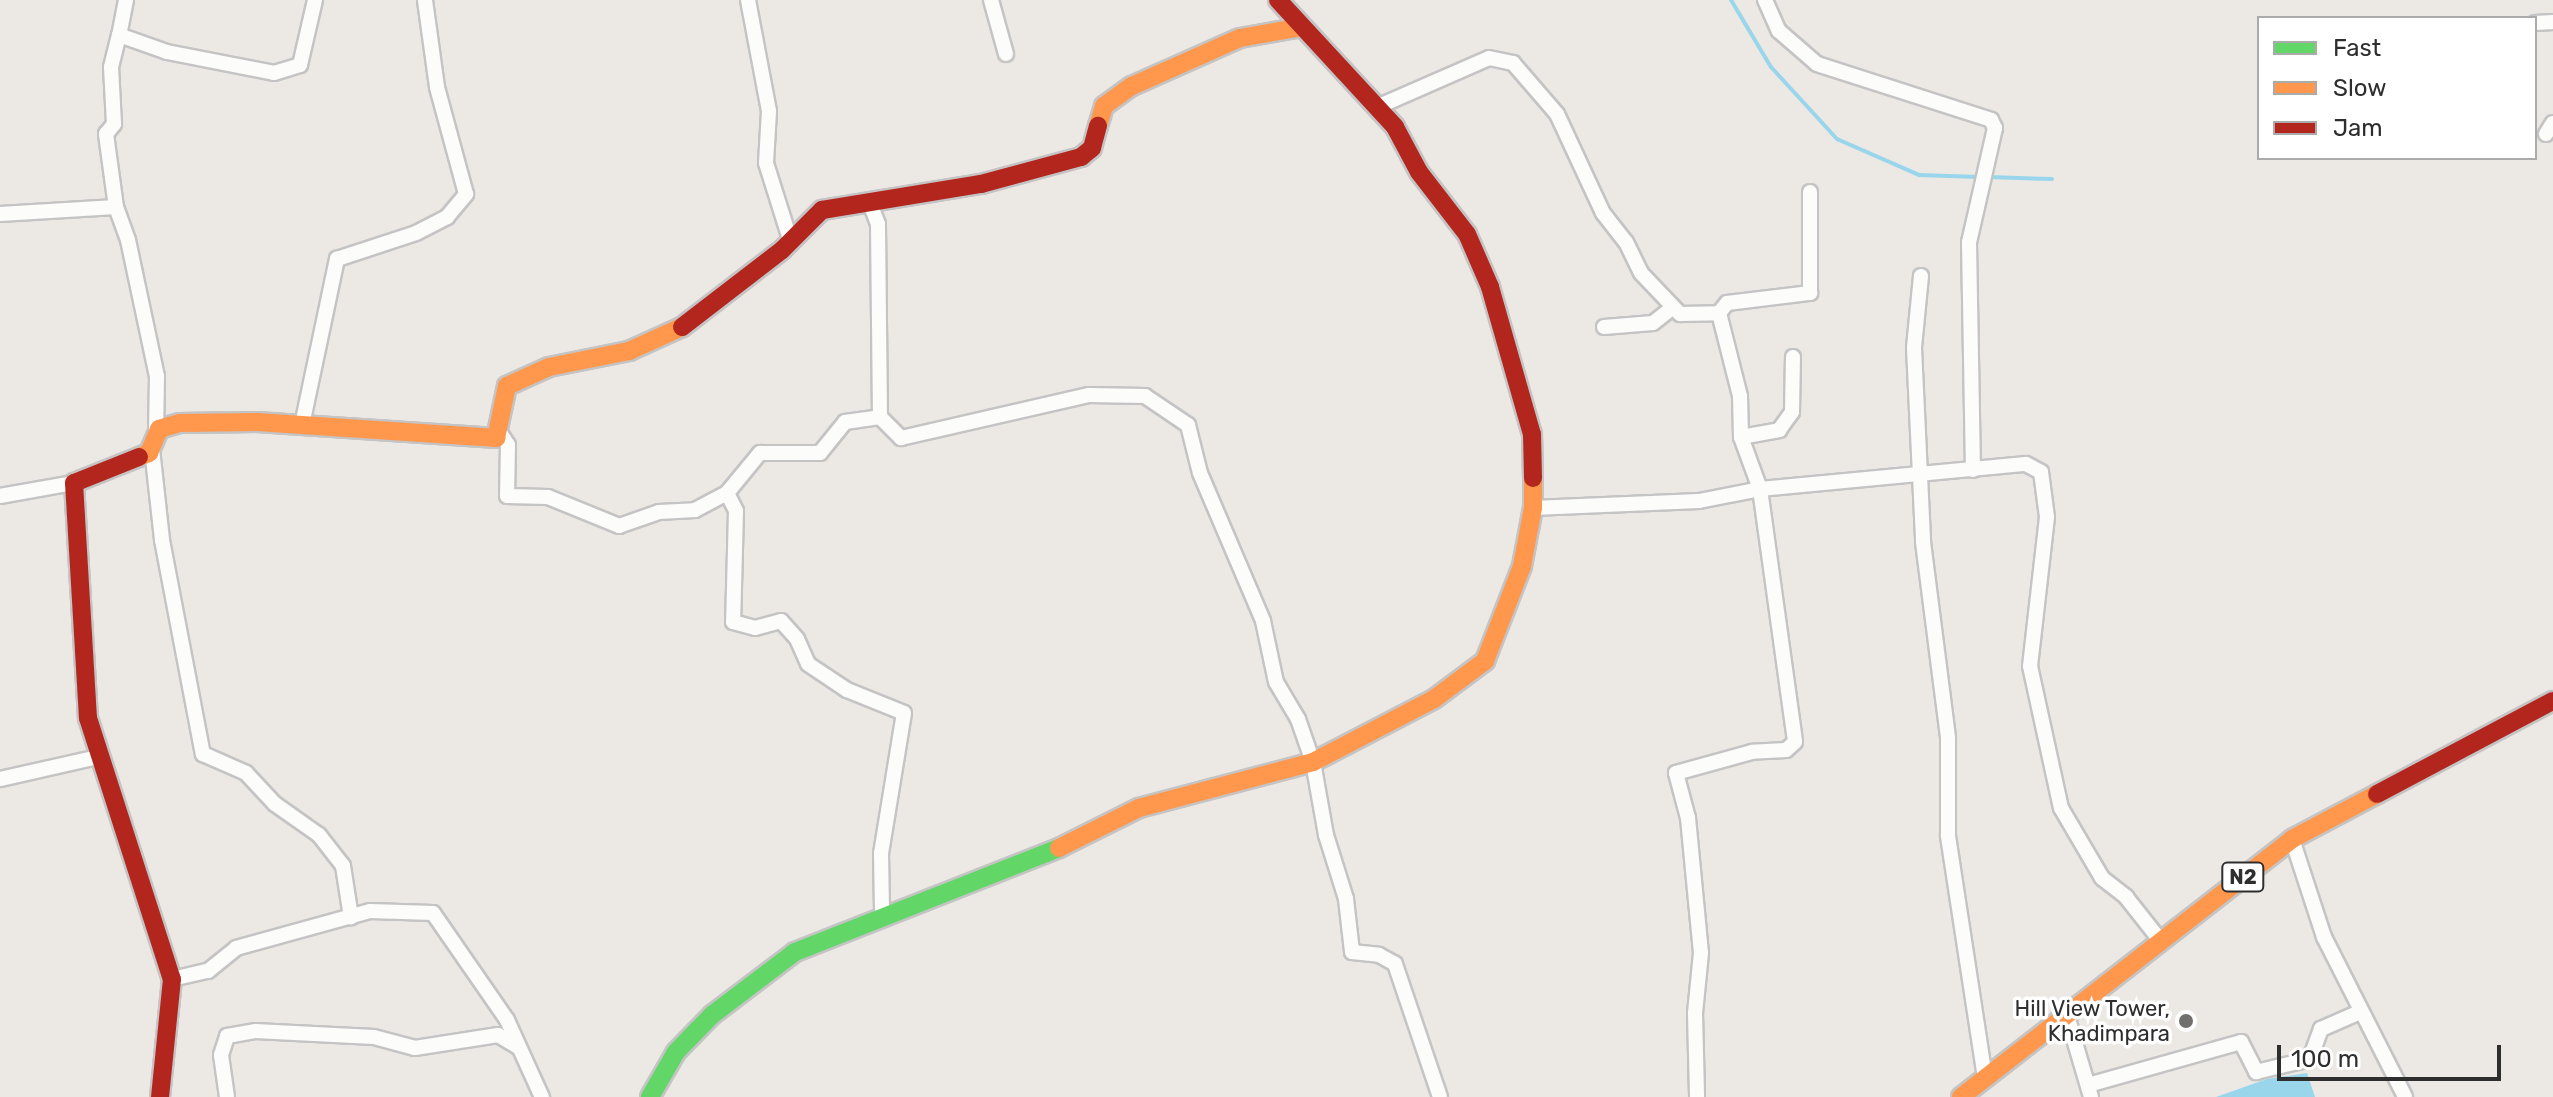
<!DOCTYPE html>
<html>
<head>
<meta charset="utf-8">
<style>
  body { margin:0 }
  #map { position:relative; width:2553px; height:1097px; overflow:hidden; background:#ece8e4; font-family:Rubik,sans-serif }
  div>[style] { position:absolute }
  .water>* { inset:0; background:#99d6ec }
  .stream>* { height:4px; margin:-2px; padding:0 2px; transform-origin:2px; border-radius:2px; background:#99d6ec }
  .roads { filter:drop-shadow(2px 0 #c5c4c5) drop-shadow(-2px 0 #c5c4c5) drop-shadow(0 2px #c5c4c5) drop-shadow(0 -2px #c5c4c5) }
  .street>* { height:14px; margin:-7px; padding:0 7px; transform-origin:7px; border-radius:7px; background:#fcfcfb }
  .fast>* { height:18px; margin:-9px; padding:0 9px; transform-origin:9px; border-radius:9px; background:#63d668 }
  .slow>* { height:18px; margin:-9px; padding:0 9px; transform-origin:9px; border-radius:9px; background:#ff974d }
  .jam>* { height:18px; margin:-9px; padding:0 9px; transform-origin:9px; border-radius:9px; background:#b3261e }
  .dots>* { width:22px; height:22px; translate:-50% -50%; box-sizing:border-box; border:4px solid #fff; border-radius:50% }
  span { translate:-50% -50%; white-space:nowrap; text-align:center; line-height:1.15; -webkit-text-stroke:7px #fff; paint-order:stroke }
  .shield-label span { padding:2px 6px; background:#fff; border:2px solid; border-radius:6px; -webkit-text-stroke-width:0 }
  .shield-label { font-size:20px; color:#2e2e2e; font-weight:700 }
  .poi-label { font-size:22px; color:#2e2e2e }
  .right { translate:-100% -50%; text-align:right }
  .legend { position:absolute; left:2257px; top:16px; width:280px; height:144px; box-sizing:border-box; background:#fff; border:2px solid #ababab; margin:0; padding:10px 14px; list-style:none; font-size:24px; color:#2e2e2e }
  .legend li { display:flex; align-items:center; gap:16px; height:40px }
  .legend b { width:40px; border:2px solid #ababab }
  .scale { position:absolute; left:2277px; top:1045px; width:224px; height:36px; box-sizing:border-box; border:4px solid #2e2e2e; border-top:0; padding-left:10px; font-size:24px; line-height:28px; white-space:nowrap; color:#2e2e2e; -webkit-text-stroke:6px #fff; paint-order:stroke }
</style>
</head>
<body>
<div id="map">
  <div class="water">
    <div style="clip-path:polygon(2307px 1073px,2315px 1097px,2216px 1097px,2267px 1079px)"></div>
  </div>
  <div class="stream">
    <div style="left:1731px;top:0;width:78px;rotate:59.2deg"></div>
    <div style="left:1771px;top:67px;width:98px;rotate:47.5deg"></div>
    <div style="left:1837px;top:139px;width:90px;rotate:23.7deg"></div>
    <div style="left:1919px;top:175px;width:60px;rotate:1.9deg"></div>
    <div style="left:1988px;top:177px;width:64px;rotate:1.8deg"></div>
  </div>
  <div class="roads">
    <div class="street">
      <div style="left:126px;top:0;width:36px;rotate:101deg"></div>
      <div style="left:119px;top:35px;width:51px;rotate:19.5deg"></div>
      <div style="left:167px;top:52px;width:109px;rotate:11.1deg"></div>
      <div style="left:274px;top:73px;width:27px;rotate:-17deg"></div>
      <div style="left:300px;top:65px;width:67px;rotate:-77deg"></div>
      <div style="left:748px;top:0;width:113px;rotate:79.3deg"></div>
      <div style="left:769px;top:111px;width:52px;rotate:93.3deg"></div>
      <div style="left:766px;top:163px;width:80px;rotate:72.5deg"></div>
      <div style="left:991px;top:0;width:56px;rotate:74.5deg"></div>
      <div style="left:1765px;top:0;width:34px;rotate:66deg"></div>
      <div style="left:1779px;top:31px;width:50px;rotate:41deg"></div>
      <div style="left:1817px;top:64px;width:183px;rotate:17.8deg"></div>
      <div style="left:1991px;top:120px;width:9px;rotate:63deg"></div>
      <div style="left:1995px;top:128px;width:117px;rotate:102.8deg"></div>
      <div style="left:1969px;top:242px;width:228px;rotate:89deg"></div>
      <div style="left:2535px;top:23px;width:18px;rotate:-3deg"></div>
      <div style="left:1377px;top:107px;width:122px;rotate:-23.6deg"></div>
      <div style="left:1489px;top:58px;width:25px;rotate:12deg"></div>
      <div style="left:1513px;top:63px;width:67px;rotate:49.2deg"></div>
      <div style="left:1557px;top:114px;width:109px;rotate:65.1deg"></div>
      <div style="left:1603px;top:213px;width:37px;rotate:52deg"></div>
      <div style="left:1626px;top:242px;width:34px;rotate:64deg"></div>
      <div style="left:1641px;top:273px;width:57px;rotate:46.4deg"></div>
      <div style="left:1680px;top:314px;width:39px;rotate:-1deg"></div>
      <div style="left:1719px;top:313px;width:86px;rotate:75.8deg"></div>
      <div style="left:1740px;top:396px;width:41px;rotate:88.6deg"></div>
      <div style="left:1741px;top:437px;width:55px;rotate:69.9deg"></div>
      <div style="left:1760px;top:489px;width:255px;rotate:82.1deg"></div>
      <div style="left:1795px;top:742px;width:12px;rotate:138deg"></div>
      <div style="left:1786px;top:750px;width:34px;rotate:177deg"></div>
      <div style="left:1752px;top:752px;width:79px;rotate:164.6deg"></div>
      <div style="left:1676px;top:773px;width:47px;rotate:75.1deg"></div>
      <div style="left:1688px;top:818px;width:136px;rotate:84.5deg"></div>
      <div style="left:1701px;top:953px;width:60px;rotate:95.7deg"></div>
      <div style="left:1695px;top:1013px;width:84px;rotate:88.6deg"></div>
      <div style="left:2546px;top:134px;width:13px;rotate:-58deg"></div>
      <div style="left:116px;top:207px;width:74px;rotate:-97.8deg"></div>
      <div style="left:106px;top:134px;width:13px;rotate:-51deg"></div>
      <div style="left:114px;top:124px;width:57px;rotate:-93deg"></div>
      <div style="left:111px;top:67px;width:33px;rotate:-76deg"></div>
      <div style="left:0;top:214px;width:116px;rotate:-3.5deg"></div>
      <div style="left:116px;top:207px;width:35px;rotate:70deg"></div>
      <div style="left:128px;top:240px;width:139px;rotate:78deg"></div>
      <div style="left:157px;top:376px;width:56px;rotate:91deg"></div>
      <div style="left:1921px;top:276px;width:72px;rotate:95.6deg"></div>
      <div style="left:1914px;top:348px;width:194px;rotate:87.3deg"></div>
      <div style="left:1923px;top:542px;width:198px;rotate:82.7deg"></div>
      <div style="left:1948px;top:738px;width:98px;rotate:90deg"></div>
      <div style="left:1948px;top:836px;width:245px;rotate:81.3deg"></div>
      <div style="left:1719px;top:313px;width:13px;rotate:-51deg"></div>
      <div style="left:1727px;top:303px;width:84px;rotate:-6.9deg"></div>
      <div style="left:1810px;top:293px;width:101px;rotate:-90deg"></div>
      <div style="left:1604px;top:327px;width:49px;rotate:-4.7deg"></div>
      <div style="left:1653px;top:323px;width:23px;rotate:-38deg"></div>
      <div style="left:880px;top:417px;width:30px;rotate:45deg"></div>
      <div style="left:901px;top:438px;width:193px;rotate:-12.9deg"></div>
      <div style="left:1089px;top:395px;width:56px;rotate:1deg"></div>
      <div style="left:1145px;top:396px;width:52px;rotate:34deg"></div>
      <div style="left:1188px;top:425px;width:49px;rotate:76deg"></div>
      <div style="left:1200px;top:473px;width:161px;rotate:66.9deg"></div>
      <div style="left:1263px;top:621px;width:62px;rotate:78deg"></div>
      <div style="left:1276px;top:682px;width:43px;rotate:59.3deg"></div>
      <div style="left:1298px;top:719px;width:46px;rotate:70.8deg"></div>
      <div style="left:1313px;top:762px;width:74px;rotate:79.9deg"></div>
      <div style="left:1326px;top:835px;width:67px;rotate:72.6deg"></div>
      <div style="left:1346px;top:899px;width:53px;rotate:83.5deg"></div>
      <div style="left:1352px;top:952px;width:27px;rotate:6deg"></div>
      <div style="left:1379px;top:955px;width:18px;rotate:29deg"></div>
      <div style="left:1395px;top:964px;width:140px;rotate:71.3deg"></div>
      <div style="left:302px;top:425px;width:170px;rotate:-78.1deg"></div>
      <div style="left:337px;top:259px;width:83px;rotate:-18.2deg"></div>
      <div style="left:416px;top:233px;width:35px;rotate:-27deg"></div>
      <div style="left:447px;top:217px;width:30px;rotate:-50deg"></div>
      <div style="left:466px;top:194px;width:111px;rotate:-105.2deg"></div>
      <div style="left:437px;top:87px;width:88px;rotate:-97.9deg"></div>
      <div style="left:500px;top:433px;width:14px;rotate:56deg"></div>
      <div style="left:508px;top:445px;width:51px;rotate:91.1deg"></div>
      <div style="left:507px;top:496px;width:41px;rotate:1.4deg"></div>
      <div style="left:548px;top:497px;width:77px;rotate:22.2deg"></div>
      <div style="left:619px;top:526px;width:42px;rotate:-19.3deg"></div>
      <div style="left:659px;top:512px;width:36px;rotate:-3deg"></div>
      <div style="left:695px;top:510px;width:36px;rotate:-28deg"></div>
      <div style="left:727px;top:493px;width:52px;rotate:-50.5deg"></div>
      <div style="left:760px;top:453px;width:60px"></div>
      <div style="left:820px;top:453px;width:40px;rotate:-51deg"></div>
      <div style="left:845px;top:422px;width:35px;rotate:-8deg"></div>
      <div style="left:880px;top:417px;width:193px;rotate:-90.6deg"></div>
      <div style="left:878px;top:224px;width:25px;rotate:-111deg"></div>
      <div style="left:1741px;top:437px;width:39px;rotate:-10deg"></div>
      <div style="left:1779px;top:430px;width:22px;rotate:-54deg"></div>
      <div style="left:1792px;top:412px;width:55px;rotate:-89deg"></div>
      <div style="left:152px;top:449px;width:92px;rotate:83.7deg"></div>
      <div style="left:162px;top:540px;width:218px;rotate:79.2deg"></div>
      <div style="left:203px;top:754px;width:47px;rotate:23.8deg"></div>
      <div style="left:246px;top:773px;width:42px;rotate:46.9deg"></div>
      <div style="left:275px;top:804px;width:54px;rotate:35.2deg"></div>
      <div style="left:319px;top:835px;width:39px;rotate:52deg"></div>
      <div style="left:343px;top:866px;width:52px;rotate:81.1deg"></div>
      <div style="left:727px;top:493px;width:20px;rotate:63deg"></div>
      <div style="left:736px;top:511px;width:111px;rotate:91.5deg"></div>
      <div style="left:733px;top:622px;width:23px;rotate:15deg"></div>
      <div style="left:755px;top:628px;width:27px;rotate:-15deg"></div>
      <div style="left:781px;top:621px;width:24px;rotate:48deg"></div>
      <div style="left:797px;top:639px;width:27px;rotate:66deg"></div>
      <div style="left:808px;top:664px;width:47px;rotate:33.7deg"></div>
      <div style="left:847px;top:690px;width:61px;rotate:22deg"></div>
      <div style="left:904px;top:713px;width:142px;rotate:99.3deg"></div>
      <div style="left:881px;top:853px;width:60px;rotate:89deg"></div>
      <div style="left:0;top:496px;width:75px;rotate:-10deg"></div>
      <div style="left:1533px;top:508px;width:166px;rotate:-2.4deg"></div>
      <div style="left:1699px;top:501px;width:62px;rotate:-11.1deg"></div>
      <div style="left:1760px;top:489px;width:267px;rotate:-5.4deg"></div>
      <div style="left:2026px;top:464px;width:17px;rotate:28deg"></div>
      <div style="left:2041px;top:472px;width:45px;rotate:82.4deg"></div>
      <div style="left:2047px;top:517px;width:150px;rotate:96.5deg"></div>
      <div style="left:2030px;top:666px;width:145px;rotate:77.7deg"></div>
      <div style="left:2061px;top:808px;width:81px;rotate:59.6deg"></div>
      <div style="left:2102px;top:878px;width:31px;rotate:38deg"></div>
      <div style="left:2126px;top:897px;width:55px;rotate:51.7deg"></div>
      <div style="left:0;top:779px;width:100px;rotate:-12.7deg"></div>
      <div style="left:2292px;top:839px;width:103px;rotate:71.9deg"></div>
      <div style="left:2324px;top:937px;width:179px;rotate:63.1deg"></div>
      <div style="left:172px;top:979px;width:37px;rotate:-13deg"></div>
      <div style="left:208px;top:971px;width:36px;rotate:-39deg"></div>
      <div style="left:236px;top:948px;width:139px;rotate:-15.4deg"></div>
      <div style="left:370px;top:911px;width:63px;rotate:1.8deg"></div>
      <div style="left:433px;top:913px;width:130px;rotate:55.3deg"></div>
      <div style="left:507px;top:1020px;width:85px;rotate:65.6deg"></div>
      <div style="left:2066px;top:1012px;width:89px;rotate:73.6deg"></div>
      <div style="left:2088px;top:1085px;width:159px;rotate:-15.7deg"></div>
      <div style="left:2241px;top:1042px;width:34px;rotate:63deg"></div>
      <div style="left:2256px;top:1072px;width:56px;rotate:-13.5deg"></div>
      <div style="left:2310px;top:1059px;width:32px;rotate:-70deg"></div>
      <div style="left:2321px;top:1029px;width:43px;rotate:-23.6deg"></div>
      <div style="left:227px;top:1097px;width:42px;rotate:-98.1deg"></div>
      <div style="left:221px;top:1055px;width:20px;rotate:-72deg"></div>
      <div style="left:227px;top:1036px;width:28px;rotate:-10deg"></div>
      <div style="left:255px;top:1031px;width:119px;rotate:2.9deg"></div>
      <div style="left:374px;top:1037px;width:42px;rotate:15deg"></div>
      <div style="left:415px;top:1048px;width:84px;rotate:-8.9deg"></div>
      <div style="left:498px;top:1035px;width:23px;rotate:31deg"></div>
    </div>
    <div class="fast">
      <div style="left:650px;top:1097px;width:52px;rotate:-60deg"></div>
      <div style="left:676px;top:1052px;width:52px;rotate:-45.8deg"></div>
      <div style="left:712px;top:1015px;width:104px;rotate:-37.2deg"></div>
      <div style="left:795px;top:952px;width:284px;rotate:-21.5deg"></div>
    </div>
    <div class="slow">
      <div style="left:1098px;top:126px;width:21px;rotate:-73deg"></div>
      <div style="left:1104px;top:106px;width:34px;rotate:-36deg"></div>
      <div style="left:1132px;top:86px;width:118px;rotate:-24deg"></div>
      <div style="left:1240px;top:38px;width:62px;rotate:-10.2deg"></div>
      <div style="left:139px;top:457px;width:11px;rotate:-22deg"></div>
      <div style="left:149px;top:453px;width:26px;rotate:-67deg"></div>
      <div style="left:159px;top:429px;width:22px;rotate:-16deg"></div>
      <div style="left:180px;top:423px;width:77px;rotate:-0.7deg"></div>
      <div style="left:257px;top:422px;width:240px;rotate:3.8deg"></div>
      <div style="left:496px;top:438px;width:53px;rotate:-78.1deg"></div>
      <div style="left:507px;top:386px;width:46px;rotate:-24.3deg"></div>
      <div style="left:549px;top:367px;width:82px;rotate:-11.3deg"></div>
      <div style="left:629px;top:351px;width:58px;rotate:-24.4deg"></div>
      <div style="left:1059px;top:848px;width:89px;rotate:-26.6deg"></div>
      <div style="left:1139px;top:808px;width:180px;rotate:-14.8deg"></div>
      <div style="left:1313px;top:762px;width:136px;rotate:-27.5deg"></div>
      <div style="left:1434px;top:699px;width:64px;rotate:-36.7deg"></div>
      <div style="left:1485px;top:661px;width:102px;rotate:-68.7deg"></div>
      <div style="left:1522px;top:566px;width:59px;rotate:-79.3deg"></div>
      <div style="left:1533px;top:508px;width:30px;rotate:-90deg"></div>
      <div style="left:1961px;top:1097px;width:420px;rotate:-37.9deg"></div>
      <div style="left:2292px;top:839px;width:96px;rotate:-27.9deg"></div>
    </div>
    <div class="jam">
      <div style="left:1278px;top:0;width:173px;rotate:47.3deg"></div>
      <div style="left:1395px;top:127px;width:51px;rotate:61.9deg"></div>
      <div style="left:1419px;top:172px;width:78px;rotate:52.3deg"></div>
      <div style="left:1467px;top:234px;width:58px;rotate:66.5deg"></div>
      <div style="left:1490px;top:287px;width:153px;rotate:74.1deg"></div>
      <div style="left:1532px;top:434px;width:44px;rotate:88.7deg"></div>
      <div style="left:682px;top:327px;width:126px;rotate:-37.6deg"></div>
      <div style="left:782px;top:250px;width:57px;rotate:-45deg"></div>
      <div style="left:822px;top:210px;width:161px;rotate:-9.3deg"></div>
      <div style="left:981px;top:184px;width:104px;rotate:-15.1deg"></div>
      <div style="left:1081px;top:157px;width:14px;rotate:-39deg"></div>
      <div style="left:1092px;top:148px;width:23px;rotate:-75deg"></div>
      <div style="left:139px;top:457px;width:70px;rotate:158.2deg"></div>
      <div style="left:74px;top:483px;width:235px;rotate:86.6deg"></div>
      <div style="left:88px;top:718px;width:274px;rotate:72.2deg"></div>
      <div style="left:172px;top:979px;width:119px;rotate:95.8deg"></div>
      <div style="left:2377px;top:794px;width:199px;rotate:-27.9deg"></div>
    </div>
  </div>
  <div class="dots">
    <div style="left:2186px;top:1021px;background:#706f6e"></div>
  </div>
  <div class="shield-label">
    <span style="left:2243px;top:877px">N2</span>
  </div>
  <div class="poi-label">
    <span class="right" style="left:2170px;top:1021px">Hill View Tower,<br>Khadimpara</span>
  </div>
  <ul class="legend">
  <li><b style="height:10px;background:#63d668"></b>Fast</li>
  <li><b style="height:10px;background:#ff974d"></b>Slow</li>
  <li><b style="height:10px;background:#b3261e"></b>Jam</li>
  </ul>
  <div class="scale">100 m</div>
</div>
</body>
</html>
